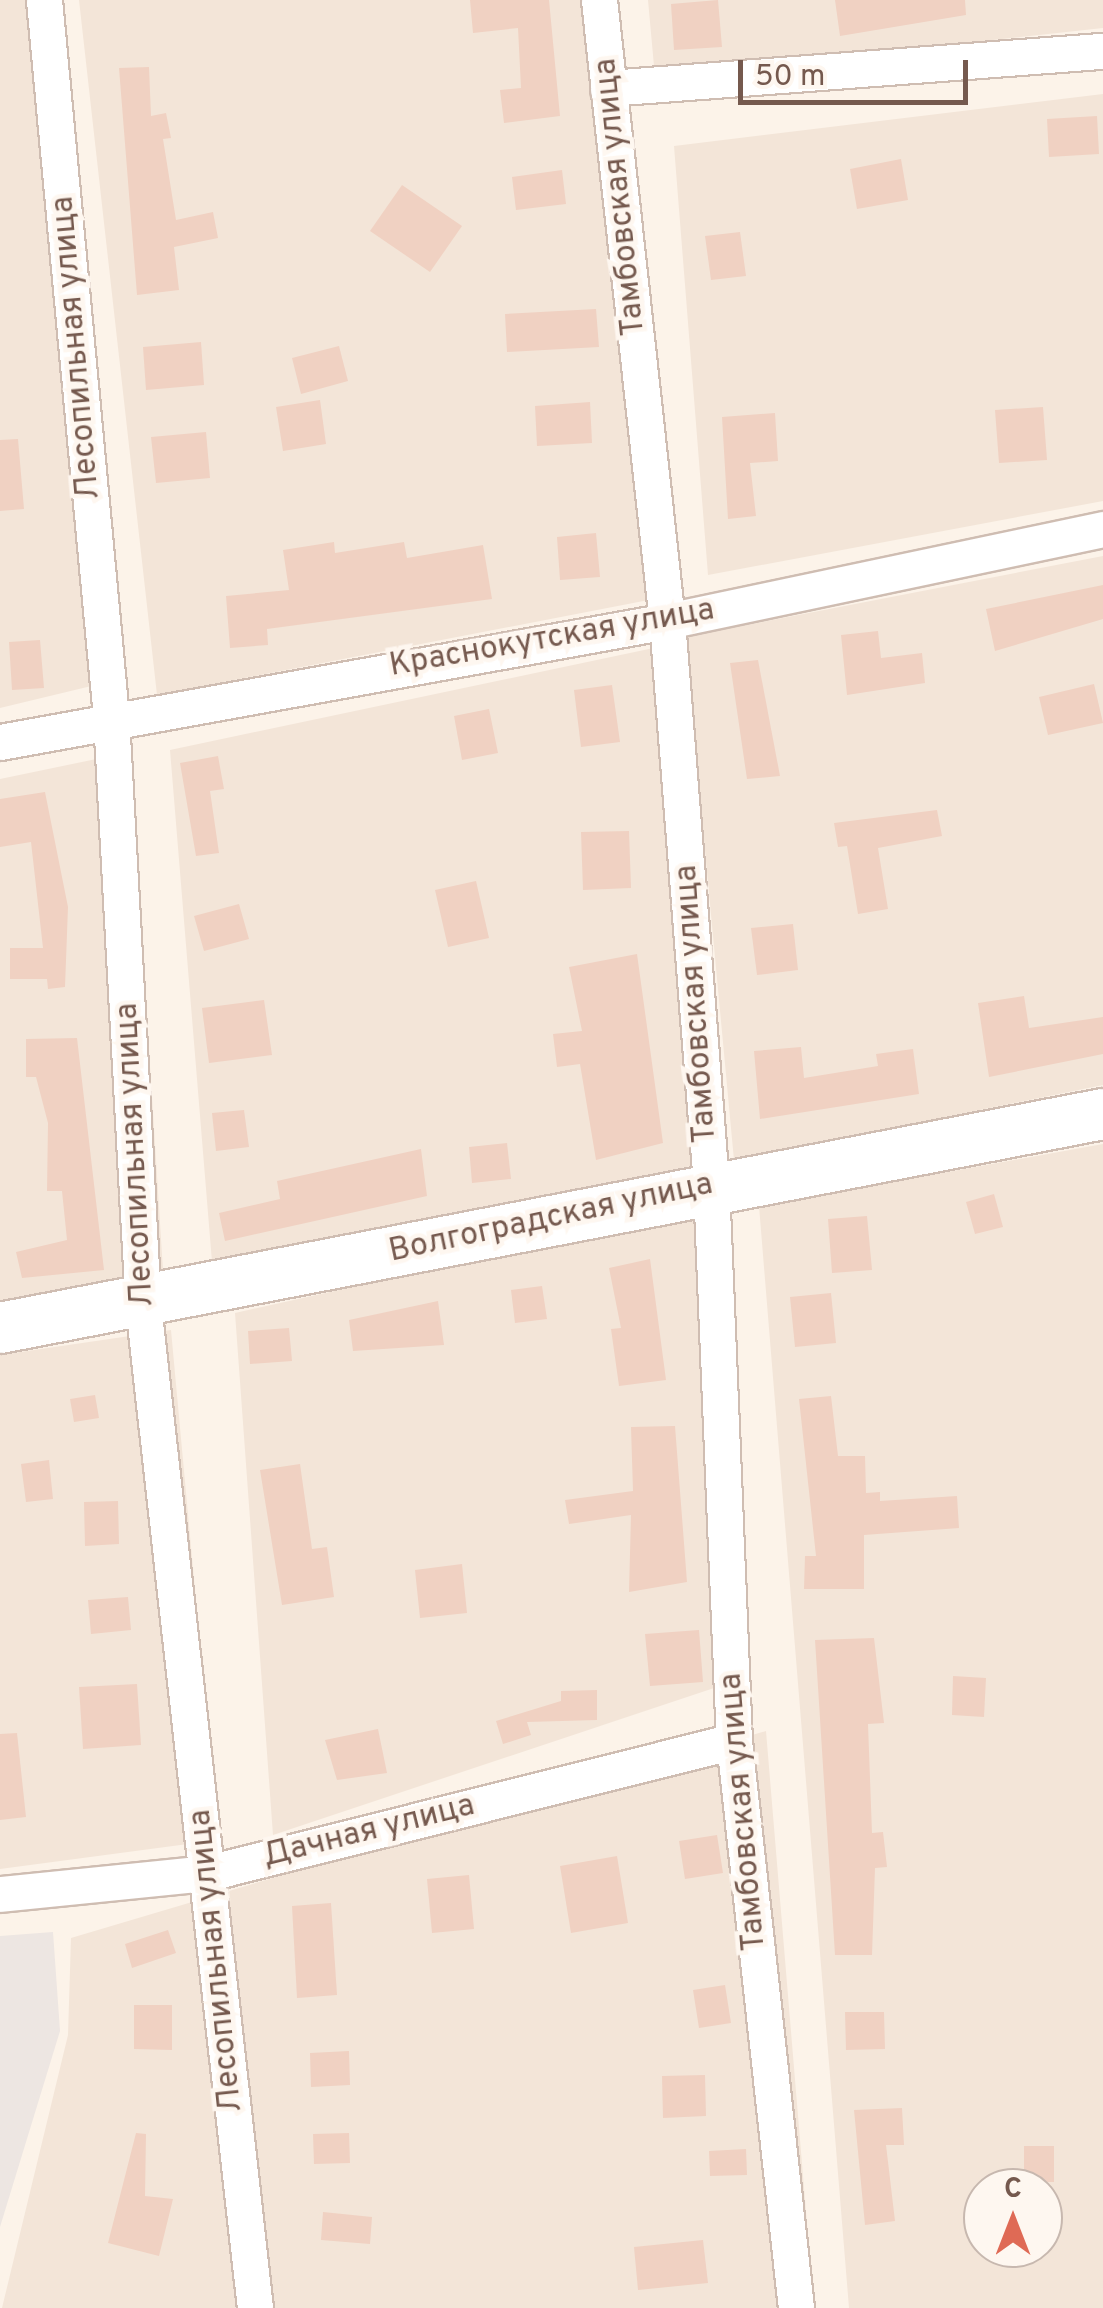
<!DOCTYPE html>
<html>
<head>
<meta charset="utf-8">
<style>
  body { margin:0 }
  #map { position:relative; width:1103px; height:2308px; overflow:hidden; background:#fcf3e9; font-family:Overpass,sans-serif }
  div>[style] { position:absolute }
  .residential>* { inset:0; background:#f3e5d8 }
  .industrial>* { inset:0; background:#ede6e2 }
  .building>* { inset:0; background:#f0d1c2 }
  .roads { filter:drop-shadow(2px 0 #cfbdb2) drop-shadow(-2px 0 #cfbdb2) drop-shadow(0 2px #cfbdb2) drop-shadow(0 -2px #cfbdb2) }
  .street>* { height:35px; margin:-17.5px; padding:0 17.5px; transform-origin:17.5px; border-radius:17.5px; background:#fff }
  .secondary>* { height:50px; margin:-25px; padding:0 25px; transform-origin:25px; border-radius:25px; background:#fff }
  span { translate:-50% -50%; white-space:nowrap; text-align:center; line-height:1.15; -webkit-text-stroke:9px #fef7f0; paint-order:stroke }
  .street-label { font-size:32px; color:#75594e }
  .north { position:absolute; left:963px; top:2168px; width:100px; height:100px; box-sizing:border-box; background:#fef7f0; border:2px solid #c7b8af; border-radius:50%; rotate:0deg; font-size:28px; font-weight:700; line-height:40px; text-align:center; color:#75594e }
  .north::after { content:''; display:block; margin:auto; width:35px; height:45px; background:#df6a55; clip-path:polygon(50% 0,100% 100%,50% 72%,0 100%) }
  .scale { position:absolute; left:738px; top:60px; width:230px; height:45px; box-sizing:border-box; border:5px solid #75594e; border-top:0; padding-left:12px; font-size:30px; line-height:35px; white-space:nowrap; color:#75594e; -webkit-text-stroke:8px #fef7f0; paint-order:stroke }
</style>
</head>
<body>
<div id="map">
  <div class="residential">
    <div style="clip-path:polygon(0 0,32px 0,108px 682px,0 708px)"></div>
    <div style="clip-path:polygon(79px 0,599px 0,659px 598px,157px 695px)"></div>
    <div style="clip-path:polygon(648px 0,1103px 0,1103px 28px,655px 77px)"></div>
    <div style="clip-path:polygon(1103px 94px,1103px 501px,708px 575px,674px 146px)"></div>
    <div style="clip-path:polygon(1103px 556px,1103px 1085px,734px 1160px,685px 637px)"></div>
    <div style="clip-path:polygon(663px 646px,704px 1163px,213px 1274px,170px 750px)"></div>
    <div style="clip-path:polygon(130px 752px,164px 1286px,0 1308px,0 779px)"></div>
    <div style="clip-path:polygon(evenodd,1103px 1144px,1103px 2308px,849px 2308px,759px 1206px,1103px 1144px,983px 2188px,1043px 2188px,1043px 2248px,983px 2248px,983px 2188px)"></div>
    <div style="clip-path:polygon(707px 1209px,744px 1678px,273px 1835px,235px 1313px)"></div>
    <div style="clip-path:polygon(171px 1330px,218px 1840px,0 1869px,0 1355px)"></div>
    <div style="clip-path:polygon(766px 1731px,814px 2308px,2px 2308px,68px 2035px,71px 1938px)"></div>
  </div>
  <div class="industrial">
    <div style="clip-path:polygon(53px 1932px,60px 2031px,0 2227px,0 1936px)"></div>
  </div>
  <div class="building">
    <div style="clip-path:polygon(470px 0,549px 0,560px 116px,504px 123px,500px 90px,521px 88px,518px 28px,473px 33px)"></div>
    <div style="clip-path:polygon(718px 0,722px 47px,674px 50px,671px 4px)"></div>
    <div style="clip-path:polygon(835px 0,965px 0,966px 15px,840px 36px)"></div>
    <div style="clip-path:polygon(149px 67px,151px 116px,166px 113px,171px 138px,163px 139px,176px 220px,213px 212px,218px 238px,174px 247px,179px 290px,137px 295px,119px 68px)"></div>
    <div style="clip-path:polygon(1097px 116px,1099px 154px,1049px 157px,1047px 119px)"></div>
    <div style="clip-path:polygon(901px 159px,908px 200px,857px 209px,850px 169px)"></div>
    <div style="clip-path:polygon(562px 170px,566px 204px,516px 210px,512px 177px)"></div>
    <div style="clip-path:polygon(402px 185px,462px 226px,430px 272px,370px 231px)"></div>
    <div style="clip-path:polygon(740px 232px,746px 276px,711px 280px,705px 236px)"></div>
    <div style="clip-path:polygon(596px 309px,599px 347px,507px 352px,505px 314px)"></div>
    <div style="clip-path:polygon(201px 342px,204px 385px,146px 390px,143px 347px)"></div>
    <div style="clip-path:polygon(339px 346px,348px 381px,301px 394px,292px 358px)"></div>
    <div style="clip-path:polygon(320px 400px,326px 444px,283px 451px,276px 407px)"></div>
    <div style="clip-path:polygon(590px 402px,592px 443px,537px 446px,535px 406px)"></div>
    <div style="clip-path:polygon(1043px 407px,1047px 460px,999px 463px,995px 410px)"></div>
    <div style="clip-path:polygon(775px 413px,778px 461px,750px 463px,756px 516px,728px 519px,722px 417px)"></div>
    <div style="clip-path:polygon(206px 432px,210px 478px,156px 483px,151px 437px)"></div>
    <div style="clip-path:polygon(18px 439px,24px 509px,0 511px,0 440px)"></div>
    <div style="clip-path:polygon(596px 533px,600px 577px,560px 580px,557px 537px)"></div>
    <div style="clip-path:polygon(334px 542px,335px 553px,404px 542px,407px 558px,483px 545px,492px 599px,267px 629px,268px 645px,230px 648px,226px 596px,289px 590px,283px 550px)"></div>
    <div style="clip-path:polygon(1103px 585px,1103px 619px,995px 651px,986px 609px)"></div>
    <div style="clip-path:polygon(878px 631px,881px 658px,922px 653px,925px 683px,847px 695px,841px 635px)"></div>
    <div style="clip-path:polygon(40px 640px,44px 688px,12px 690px,9px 642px)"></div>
    <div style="clip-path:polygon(758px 660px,780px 776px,747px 779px,730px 663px)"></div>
    <div style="clip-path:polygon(1094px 684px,1103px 723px,1048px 735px,1039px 697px)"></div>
    <div style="clip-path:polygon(612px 685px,620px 742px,581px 747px,574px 690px)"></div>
    <div style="clip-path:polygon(489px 709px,498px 753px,462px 760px,454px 716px)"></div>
    <div style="clip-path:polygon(218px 756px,224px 789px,210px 791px,219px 853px,196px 856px,180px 763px)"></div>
    <div style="clip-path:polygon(45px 792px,68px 907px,65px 987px,48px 989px,47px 979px,10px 979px,10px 948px,43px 948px,31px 842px,0 847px,0 799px)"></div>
    <div style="clip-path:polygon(937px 810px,942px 836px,878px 848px,888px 909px,858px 914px,847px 846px,838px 847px,834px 823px)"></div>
    <div style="clip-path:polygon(629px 831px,631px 888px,583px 890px,581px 832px)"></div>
    <div style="clip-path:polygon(476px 881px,489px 938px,448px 947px,435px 890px)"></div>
    <div style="clip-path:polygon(239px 904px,249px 939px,204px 951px,194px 916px)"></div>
    <div style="clip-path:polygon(793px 924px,798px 970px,757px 975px,751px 928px)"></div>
    <div style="clip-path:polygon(637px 954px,663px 1143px,596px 1160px,580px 1064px,557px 1067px,553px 1034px,582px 1031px,569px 967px)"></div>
    <div style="clip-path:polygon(1024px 996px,1029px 1028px,1103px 1017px,1103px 1054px,989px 1077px,978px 1003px)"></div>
    <div style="clip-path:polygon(264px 1000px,272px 1055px,209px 1063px,202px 1008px)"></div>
    <div style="clip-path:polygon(77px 1038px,104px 1270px,22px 1278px,16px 1252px,67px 1240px,62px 1191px,47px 1191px,48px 1123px,36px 1077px,26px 1077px,26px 1039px)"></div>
    <div style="clip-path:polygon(801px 1047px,804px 1078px,878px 1066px,876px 1054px,913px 1049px,919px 1094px,760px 1119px,754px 1051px)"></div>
    <div style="clip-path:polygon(244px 1110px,249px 1147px,216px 1151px,212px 1113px)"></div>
    <div style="clip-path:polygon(507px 1143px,511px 1179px,472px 1183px,469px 1147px)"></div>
    <div style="clip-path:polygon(421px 1149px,427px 1196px,225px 1241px,219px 1213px,280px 1199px,277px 1181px)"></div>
    <div style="clip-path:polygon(994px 1194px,1003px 1227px,975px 1234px,966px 1202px)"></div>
    <div style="clip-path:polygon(867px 1216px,872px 1270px,832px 1273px,828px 1219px)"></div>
    <div style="clip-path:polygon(650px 1259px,666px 1380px,619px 1386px,611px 1329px,621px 1328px,609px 1268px)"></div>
    <div style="clip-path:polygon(542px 1286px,547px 1319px,515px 1323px,511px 1290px)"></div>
    <div style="clip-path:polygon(831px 1293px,836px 1343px,795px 1347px,790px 1297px)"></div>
    <div style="clip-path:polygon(438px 1301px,444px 1345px,353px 1351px,349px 1320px)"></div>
    <div style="clip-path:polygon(289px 1328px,292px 1361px,250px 1364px,248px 1331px)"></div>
    <div style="clip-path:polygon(95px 1395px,99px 1418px,74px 1422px,70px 1399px)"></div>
    <div style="clip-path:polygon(831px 1396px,838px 1456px,865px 1456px,866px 1493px,880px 1492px,880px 1501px,957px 1496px,959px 1528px,864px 1535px,864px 1589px,804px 1589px,805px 1556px,816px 1556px,799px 1399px)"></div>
    <div style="clip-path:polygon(675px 1426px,687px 1582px,629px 1592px,631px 1515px,569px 1524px,565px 1500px,633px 1491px,631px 1427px)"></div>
    <div style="clip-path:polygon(49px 1460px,53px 1499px,26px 1502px,21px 1464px)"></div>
    <div style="clip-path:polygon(300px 1464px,312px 1549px,327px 1547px,334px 1597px,282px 1605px,260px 1470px)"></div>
    <div style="clip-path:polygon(118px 1501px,119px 1544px,85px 1546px,84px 1502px)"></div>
    <div style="clip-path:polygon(462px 1564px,467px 1613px,420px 1618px,415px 1570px)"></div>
    <div style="clip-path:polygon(128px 1597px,131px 1630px,91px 1634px,88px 1600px)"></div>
    <div style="clip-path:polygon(699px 1630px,703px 1682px,650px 1686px,645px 1634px)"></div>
    <div style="clip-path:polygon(874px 1638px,884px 1723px,868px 1724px,872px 1833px,883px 1832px,887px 1867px,875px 1868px,872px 1955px,835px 1955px,815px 1640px)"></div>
    <div style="clip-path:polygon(953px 1676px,986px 1678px,984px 1717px,952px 1715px)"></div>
    <div style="clip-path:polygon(137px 1684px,141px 1745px,83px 1749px,79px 1687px)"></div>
    <div style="clip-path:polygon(597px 1690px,597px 1720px,527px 1722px,531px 1735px,503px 1744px,496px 1721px,561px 1701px,561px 1691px)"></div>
    <div style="clip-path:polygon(378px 1729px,387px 1773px,337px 1780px,325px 1740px)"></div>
    <div style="clip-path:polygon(17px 1733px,26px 1817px,0 1820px,0 1734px)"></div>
    <div style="clip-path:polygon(717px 1835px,723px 1873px,685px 1879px,679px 1841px)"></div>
    <div style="clip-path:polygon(617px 1856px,628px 1923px,571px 1933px,560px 1866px)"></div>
    <div style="clip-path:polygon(469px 1875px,474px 1929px,432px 1933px,427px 1879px)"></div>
    <div style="clip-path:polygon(331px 1903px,337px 1995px,297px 1998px,292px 1906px)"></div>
    <div style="clip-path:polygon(168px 1930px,176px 1953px,132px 1968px,125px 1944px)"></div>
    <div style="clip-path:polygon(725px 1985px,731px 2023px,699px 2028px,693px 1990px)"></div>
    <div style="clip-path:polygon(134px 2005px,172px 2005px,172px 2050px,134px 2049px)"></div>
    <div style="clip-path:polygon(845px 2012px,884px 2012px,885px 2049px,846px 2050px)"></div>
    <div style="clip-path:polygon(349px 2051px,350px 2085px,311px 2087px,310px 2053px)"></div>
    <div style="clip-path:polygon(705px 2075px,706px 2116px,663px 2118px,662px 2076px)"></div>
    <div style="clip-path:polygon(902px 2108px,904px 2145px,886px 2145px,895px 2221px,865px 2225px,854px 2110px)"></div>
    <div style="clip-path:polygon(136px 2133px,146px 2134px,145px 2196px,173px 2199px,159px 2256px,108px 2243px)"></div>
    <div style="clip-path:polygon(349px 2133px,350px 2163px,314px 2164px,313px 2134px)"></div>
    <div style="clip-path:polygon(1024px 2146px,1054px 2146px,1054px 2182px,1024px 2182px)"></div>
    <div style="clip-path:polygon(746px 2149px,747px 2175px,710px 2176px,709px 2151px)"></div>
    <div style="clip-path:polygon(323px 2212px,372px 2217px,370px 2244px,321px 2240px)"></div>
    <div style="clip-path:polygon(703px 2240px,708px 2283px,638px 2290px,634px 2247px)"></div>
  </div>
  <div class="roads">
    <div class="street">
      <div style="left:44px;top:0;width:720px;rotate:84.66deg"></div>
      <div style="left:111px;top:717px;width:589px;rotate:86.88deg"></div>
      <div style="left:143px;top:1305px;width:1009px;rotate:83.63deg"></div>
      <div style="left:599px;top:0;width:625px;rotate:83.75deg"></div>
      <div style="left:667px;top:621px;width:565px;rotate:85.53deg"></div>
      <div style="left:711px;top:1184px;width:557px;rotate:87.64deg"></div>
      <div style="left:734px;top:1741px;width:570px;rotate:83.76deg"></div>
      <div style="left:608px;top:88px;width:496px;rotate:-4.3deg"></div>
      <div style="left:0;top:742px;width:678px;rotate:-10.28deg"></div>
      <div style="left:667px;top:621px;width:446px;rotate:-11.9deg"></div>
      <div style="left:0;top:1894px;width:209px;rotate:-5.8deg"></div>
      <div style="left:208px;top:1873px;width:542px;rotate:-14.09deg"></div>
    </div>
    <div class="secondary">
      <div style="left:0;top:1328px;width:1124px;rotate:-10.98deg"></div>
    </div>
  </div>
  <div class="street-label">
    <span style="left:621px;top:197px;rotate:-96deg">Тамбовская улица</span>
    <span style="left:77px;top:348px;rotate:-95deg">Лесопильная улица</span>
    <span style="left:552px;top:639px;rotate:-10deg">Краснокутская улица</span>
    <span style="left:697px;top:1004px;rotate:-94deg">Тамбовская улица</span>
    <span style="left:136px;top:1155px;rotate:-93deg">Лесопильная улица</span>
    <span style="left:551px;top:1219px;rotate:-12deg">Волгоградская улица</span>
    <span style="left:744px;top:1812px;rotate:-95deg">Тамбовская улица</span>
    <span style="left:369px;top:1832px;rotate:-14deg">Дачная улица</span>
    <span style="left:217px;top:1961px;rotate:-96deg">Лесопильная улица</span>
  </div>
  <div class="north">С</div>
  <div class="scale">50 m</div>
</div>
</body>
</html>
